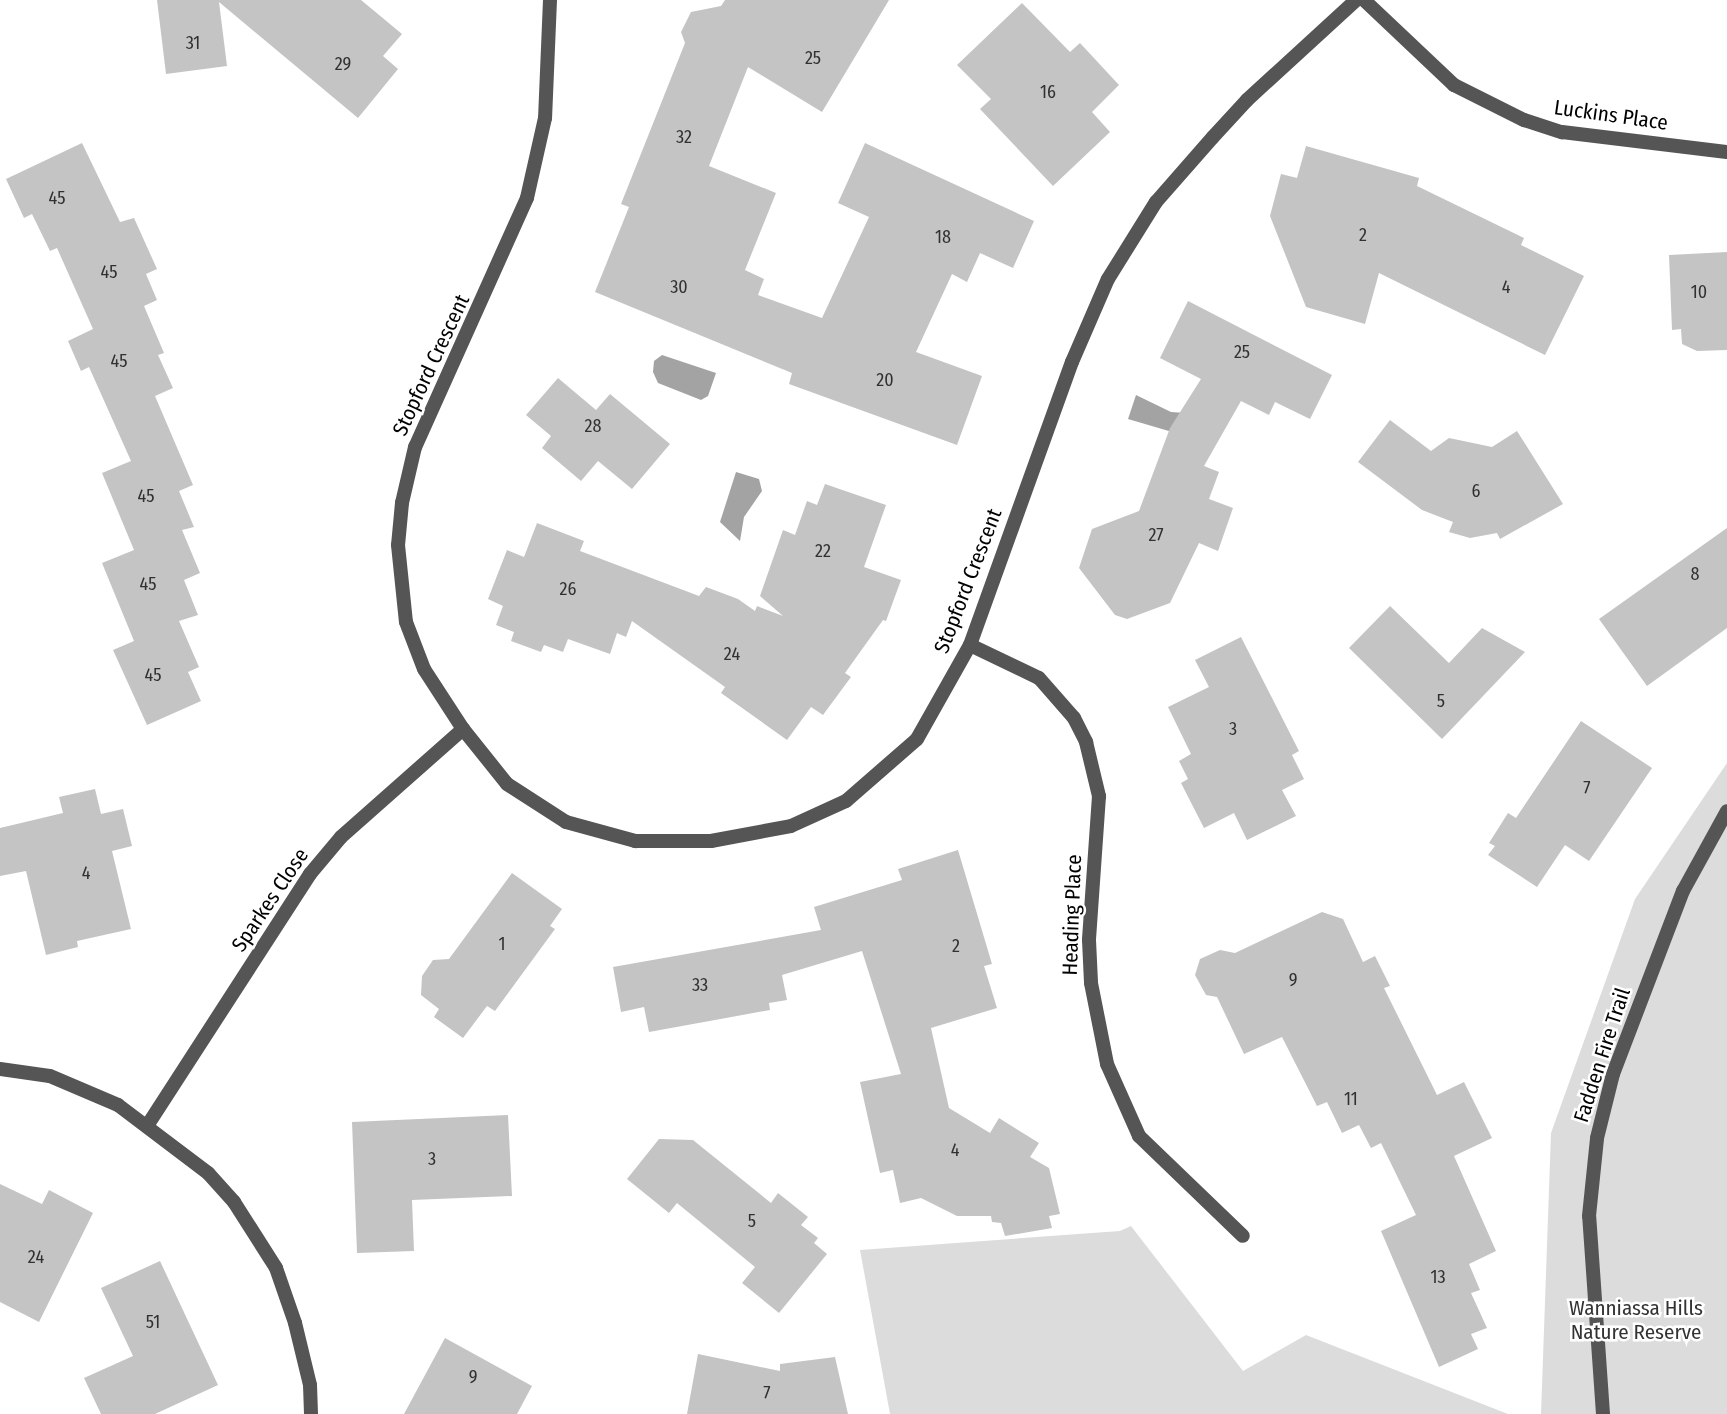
<!DOCTYPE html>
<html>
<head>
<meta charset="utf-8">
<style>
  body { margin:0 }
  #map { position:relative; width:1727px; height:1414px; overflow:hidden; background:#fff; font-family:"Fira Sans Condensed",sans-serif }
  div>[style] { position:absolute }
  .green>* { inset:0; background:#dcdcdc }
  .water>* { inset:0; background:#a3a3a3 }
  .building>* { inset:0; background:#c4c4c4 }
  .lane>* { height:14px; margin:-7px; padding:0 7px; transform-origin:7px; border-radius:7px; background:#555 }
  .street>* { height:14px; margin:-7px; padding:0 7px; transform-origin:7px; border-radius:7px; background:#555 }
  span { translate:-50% -50%; white-space:nowrap; text-align:center; line-height:1.15; -webkit-text-stroke:5px #fff; paint-order:stroke }
  .number-label { font-size:18px; color:#313131 }
  .number-label span { -webkit-text-stroke-width:0 }
  .street-label { font-size:21px; color:#000 }
  .park-label { font-size:21px; color:#333 }
</style>
</head>
<body>
<div id="map">
  <div class="green">
    <div style="clip-path:polygon(1727px 763px,1727px 1414px,1541px 1414px,1551px 1133px,1635px 899px)"></div>
    <div style="clip-path:polygon(1131px 1226px,1243px 1371px,1306px 1335px,1508px 1414px,890px 1414px,860px 1250px,1120px 1231px)"></div>
  </div>
  <div class="water">
    <div style="clip-path:polygon(662px 355px,716px 373px,708px 396px,701px 400px,658px 383px,653px 372px,654px 361px)"></div>
    <div style="clip-path:polygon(1136px 395px,1171px 412px,1186px 413px,1179px 434px,1128px 419px)"></div>
    <div style="clip-path:polygon(736px 472px,759px 479px,762px 491px,744px 517px,740px 541px,720px 522px)"></div>
  </div>
  <div class="building">
    <div style="clip-path:polygon(157px 0,361px 0,402px 34px,383px 56px,398px 69px,358px 118px,219px 2px,227px 66px,166px 74px)"></div>
    <div style="clip-path:polygon(725px 0,889px 0,822px 112px,748px 67px,709px 166px,776px 193px,745px 270px,764px 279px,758px 295px,822px 318px,869px 217px,838px 203px,865px 143px,1034px 221px,1013px 268px,980px 253px,967px 282px,952px 274px,916px 352px,982px 376px,957px 445px,789px 384px,792px 373px,595px 292px,629px 207px,621px 204px,685px 43px,681px 32px,691px 12px,721px 6px)"></div>
    <div style="clip-path:polygon(1022px 3px,1070px 52px,1080px 43px,1119px 85px,1092px 112px,1110px 132px,1053px 186px,980px 109px,991px 99px,957px 65px)"></div>
    <div style="clip-path:polygon(82px 143px,120px 222px,134px 218px,157px 269px,146px 274px,157px 300px,144px 306px,164px 353px,158px 355px,173px 388px,155px 396px,193px 485px,179px 491px,194px 527px,182px 530px,200px 573px,184px 580px,198px 615px,179px 621px,199px 667px,188px 672px,201px 701px,147px 725px,113px 650px,134px 641px,102px 563px,134px 550px,102px 473px,131px 461px,89px 367px,81px 371px,68px 341px,93px 329px,57px 248px,50px 251px,32px 214px,24px 218px,6px 179px)"></div>
    <div style="clip-path:polygon(1306px 146px,1419px 178px,1417px 186px,1524px 238px,1521px 245px,1584px 276px,1545px 355px,1379px 273px,1365px 324px,1306px 307px,1270px 216px,1281px 174px,1297px 178px)"></div>
    <div style="clip-path:polygon(1727px 252px,1727px 350px,1697px 351px,1682px 344px,1681px 329px,1672px 330px,1669px 255px)"></div>
    <div style="clip-path:polygon(1188px 301px,1332px 375px,1310px 419px,1275px 402px,1269px 415px,1241px 401px,1204px 466px,1219px 472px,1209px 499px,1233px 508px,1218px 551px,1199px 543px,1170px 603px,1127px 619px,1115px 615px,1079px 568px,1092px 529px,1139px 511px,1170px 428px,1201px 379px,1160px 358px)"></div>
    <div style="clip-path:polygon(558px 378px,596px 410px,610px 394px,670px 444px,632px 489px,598px 461px,581px 481px,542px 448px,551px 436px,526px 415px)"></div>
    <div style="clip-path:polygon(1390px 420px,1431px 451px,1449px 438px,1492px 447px,1517px 431px,1563px 504px,1500px 539px,1497px 533px,1470px 538px,1449px 532px,1453px 522px,1422px 510px,1358px 462px)"></div>
    <div style="clip-path:polygon(825px 484px,886px 505px,864px 567px,901px 580px,886px 621px,883px 620px,845px 673px,851px 677px,823px 715px,811px 707px,787px 740px,721px 693px,725px 687px,632px 621px,626px 637px,617px 633px,610px 654px,568px 639px,563px 652px,544px 645px,541px 652px,511px 641px,514px 632px,496px 625px,503px 606px,488px 599px,507px 550px,524px 557px,537px 523px,584px 541px,580px 551px,699px 596px,706px 587px,738px 599px,755px 611px,757px 606px,783px 616px,760px 596px,783px 530px,795px 535px,807px 501px,817px 505px)"></div>
    <div style="clip-path:polygon(1727px 528px,1727px 628px,1647px 686px,1599px 619px)"></div>
    <div style="clip-path:polygon(1390px 606px,1449px 663px,1482px 628px,1525px 652px,1442px 739px,1349px 648px)"></div>
    <div style="clip-path:polygon(1241px 637px,1299px 751px,1292px 755px,1304px 779px,1282px 790px,1296px 816px,1247px 840px,1234px 813px,1204px 828px,1181px 783px,1188px 779px,1179px 761px,1191px 754px,1168px 707px,1209px 687px,1195px 660px)"></div>
    <div style="clip-path:polygon(1581px 721px,1652px 768px,1589px 861px,1565px 845px,1537px 887px,1488px 855px,1495px 846px,1489px 843px,1508px 813px,1516px 818px)"></div>
    <div style="clip-path:polygon(95px 789px,101px 814px,123px 809px,132px 846px,112px 851px,131px 929px,77px 941px,78px 947px,46px 955px,26px 871px,0 876px,0 828px,63px 813px,59px 797px)"></div>
    <div style="clip-path:polygon(958px 850px,992px 964px,984px 966px,997px 1008px,931px 1028px,949px 1108px,990px 1133px,999px 1118px,1039px 1143px,1030px 1157px,1049px 1168px,1060px 1214px,1049px 1216px,1052px 1228px,1005px 1236px,1001px 1223px,992px 1222px,991px 1216px,957px 1216px,921px 1198px,900px 1203px,893px 1170px,880px 1173px,860px 1082px,901px 1074px,862px 951px,782px 975px,787px 1000px,769px 1003px,770px 1010px,649px 1032px,644px 1007px,621px 1012px,613px 967px,821px 930px,814px 907px,902px 880px,898px 869px)"></div>
    <div style="clip-path:polygon(512px 873px,562px 909px,550px 926px,555px 929px,495px 1011px,487px 1006px,463px 1038px,434px 1017px,439px 1009px,421px 995px,422px 976px,433px 960px,449px 959px)"></div>
    <div style="clip-path:polygon(1322px 912px,1343px 919px,1363px 962px,1375px 956px,1390px 986px,1384px 988px,1437px 1095px,1464px 1082px,1492px 1138px,1454px 1156px,1496px 1251px,1469px 1264px,1480px 1290px,1471px 1293px,1487px 1328px,1471px 1334px,1478px 1349px,1439px 1367px,1381px 1231px,1416px 1215px,1381px 1143px,1371px 1148px,1359px 1125px,1342px 1133px,1327px 1102px,1317px 1106px,1282px 1037px,1244px 1054px,1217px 997px,1206px 995px,1195px 975px,1200px 959px,1220px 950px,1235px 953px)"></div>
    <div style="clip-path:polygon(508px 1115px,512px 1196px,412px 1200px,414px 1251px,357px 1253px,352px 1122px)"></div>
    <div style="clip-path:polygon(659px 1139px,693px 1140px,771px 1203px,778px 1193px,808px 1217px,801px 1225px,818px 1238px,814px 1243px,827px 1254px,779px 1313px,742px 1283px,755px 1267px,677px 1203px,669px 1213px,627px 1179px)"></div>
    <div style="clip-path:polygon(0 1184px,42px 1204px,49px 1190px,93px 1213px,39px 1322px,0 1302px)"></div>
    <div style="clip-path:polygon(160px 1261px,218px 1385px,155px 1414px,101px 1414px,84px 1378px,133px 1356px,101px 1288px)"></div>
    <div style="clip-path:polygon(445px 1338px,532px 1386px,517px 1414px,404px 1414px)"></div>
    <div style="clip-path:polygon(698px 1354px,780px 1371px,780px 1364px,835px 1357px,848px 1414px,687px 1414px)"></div>
  </div>
  <div class="lane">
    <div style="left:1603px;top:1414px;width:198px;rotate:-94deg"></div>
    <div style="left:1589px;top:1216px;width:78px;rotate:-84.1deg"></div>
    <div style="left:1597px;top:1138px;width:66px;rotate:-76deg"></div>
    <div style="left:1613px;top:1074px;width:196px;rotate:-69.1deg"></div>
    <div style="left:1683px;top:891px;width:91px;rotate:-61.2deg"></div>
  </div>
  <div class="street">
    <div style="left:550px;top:0;width:118px;rotate:92.4deg"></div>
    <div style="left:545px;top:118px;width:82px;rotate:102.7deg"></div>
    <div style="left:527px;top:198px;width:273px;rotate:114.2deg"></div>
    <div style="left:415px;top:447px;width:57px;rotate:103.1deg"></div>
    <div style="left:402px;top:503px;width:42px;rotate:95.4deg"></div>
    <div style="left:398px;top:545px;width:77px;rotate:84.1deg"></div>
    <div style="left:406px;top:622px;width:50px;rotate:69deg"></div>
    <div style="left:424px;top:669px;width:72px;rotate:57deg"></div>
    <div style="left:463px;top:729px;width:70px;rotate:51.3deg"></div>
    <div style="left:507px;top:784px;width:70px;rotate:32.8deg"></div>
    <div style="left:566px;top:822px;width:72px;rotate:15.4deg"></div>
    <div style="left:635px;top:841px;width:76px"></div>
    <div style="left:711px;top:841px;width:81px;rotate:-10.6deg"></div>
    <div style="left:791px;top:826px;width:60px;rotate:-24.4deg"></div>
    <div style="left:846px;top:801px;width:94px;rotate:-41.1deg"></div>
    <div style="left:917px;top:739px;width:108px;rotate:-60.6deg"></div>
    <div style="left:970px;top:645px;width:301px;rotate:-70.2deg"></div>
    <div style="left:1072px;top:362px;width:90px;rotate:-66.6deg"></div>
    <div style="left:1108px;top:279px;width:91px;rotate:-58.1deg"></div>
    <div style="left:1156px;top:202px;width:86px;rotate:-48.8deg"></div>
    <div style="left:1213px;top:137px;width:50px;rotate:-47.4deg"></div>
    <div style="left:1247px;top:100px;width:148px;rotate:-42.5deg"></div>
    <div style="left:1364px;top:0;width:124px;rotate:43.4deg"></div>
    <div style="left:1454px;top:85px;width:78px;rotate:26.6deg"></div>
    <div style="left:1524px;top:120px;width:40px;rotate:18deg"></div>
    <div style="left:1562px;top:132px;width:166px;rotate:6.9deg"></div>
    <div style="left:970px;top:645px;width:76px;rotate:25.6deg"></div>
    <div style="left:1039px;top:678px;width:53px;rotate:48.8deg"></div>
    <div style="left:1074px;top:718px;width:27px;rotate:63deg"></div>
    <div style="left:1086px;top:742px;width:56px;rotate:76.5deg"></div>
    <div style="left:1099px;top:796px;width:144px;rotate:94deg"></div>
    <div style="left:1089px;top:940px;width:43px;rotate:87.3deg"></div>
    <div style="left:1091px;top:983px;width:83px;rotate:78.8deg"></div>
    <div style="left:1107px;top:1064px;width:79px;rotate:66deg"></div>
    <div style="left:1139px;top:1136px;width:144px;rotate:43.9deg"></div>
    <div style="left:0;top:1069px;width:50px;rotate:8deg"></div>
    <div style="left:50px;top:1076px;width:74px;rotate:23.1deg"></div>
    <div style="left:118px;top:1105px;width:113px;rotate:37.1deg"></div>
    <div style="left:208px;top:1173px;width:39px;rotate:48deg"></div>
    <div style="left:234px;top:1202px;width:78px;rotate:57.5deg"></div>
    <div style="left:276px;top:1268px;width:58px;rotate:70.9deg"></div>
    <div style="left:295px;top:1323px;width:64px;rotate:76.4deg"></div>
    <div style="left:310px;top:1385px;width:29px;rotate:88deg"></div>
    <div style="left:147px;top:1126px;width:300px;rotate:-57.1deg"></div>
    <div style="left:310px;top:874px;width:48px;rotate:-50deg"></div>
    <div style="left:341px;top:837px;width:163px;rotate:-41.5deg"></div>
  </div>
  <div class="number-label">
    <span style="left:193px;top:43px">31</span>
    <span style="left:813px;top:58px">25</span>
    <span style="left:343px;top:64px">29</span>
    <span style="left:1048px;top:92px">16</span>
    <span style="left:684px;top:137px">32</span>
    <span style="left:57px;top:198px">45</span>
    <span style="left:1363px;top:235px">2</span>
    <span style="left:943px;top:237px">18</span>
    <span style="left:109px;top:272px">45</span>
    <span style="left:679px;top:287px">30</span>
    <span style="left:1506px;top:287px">4</span>
    <span style="left:1699px;top:292px">10</span>
    <span style="left:1242px;top:352px">25</span>
    <span style="left:119px;top:361px">45</span>
    <span style="left:885px;top:380px">20</span>
    <span style="left:593px;top:426px">28</span>
    <span style="left:1476px;top:491px">6</span>
    <span style="left:146px;top:496px">45</span>
    <span style="left:1156px;top:535px">27</span>
    <span style="left:823px;top:551px">22</span>
    <span style="left:1695px;top:574px">8</span>
    <span style="left:148px;top:584px">45</span>
    <span style="left:568px;top:589px">26</span>
    <span style="left:732px;top:654px">24</span>
    <span style="left:153px;top:675px">45</span>
    <span style="left:1441px;top:701px">5</span>
    <span style="left:1233px;top:729px">3</span>
    <span style="left:1587px;top:788px">7</span>
    <span style="left:86px;top:873px">4</span>
    <span style="left:502px;top:944px">1</span>
    <span style="left:956px;top:946px">2</span>
    <span style="left:1293px;top:980px">9</span>
    <span style="left:700px;top:985px">33</span>
    <span style="left:1351px;top:1099px">11</span>
    <span style="left:955px;top:1150px">4</span>
    <span style="left:432px;top:1159px">3</span>
    <span style="left:752px;top:1221px">5</span>
    <span style="left:36px;top:1257px">24</span>
    <span style="left:1438px;top:1277px">13</span>
    <span style="left:153px;top:1322px">51</span>
    <span style="left:473px;top:1377px">9</span>
    <span style="left:767px;top:1393px">7</span>
  </div>
  <div class="street-label">
    <span style="left:1611px;top:115px;rotate:8deg">Luckins Place</span>
    <span style="left:431px;top:365px;rotate:-65deg">Stopford Crescent</span>
    <span style="left:968px;top:581px;rotate:-69deg">Stopford Crescent</span>
    <span style="left:270px;top:900px;rotate:-56deg">Sparkes Close</span>
    <span style="left:1072px;top:915px;rotate:-88deg">Heading Place</span>
    <span style="left:1602px;top:1055px;rotate:-72deg">Fadden Fire Trail</span>
  </div>
  <div class="park-label">
    <span style="left:1636px;top:1320px">Wanniassa Hills<br>Nature Reserve</span>
  </div>
</div>
</body>
</html>
